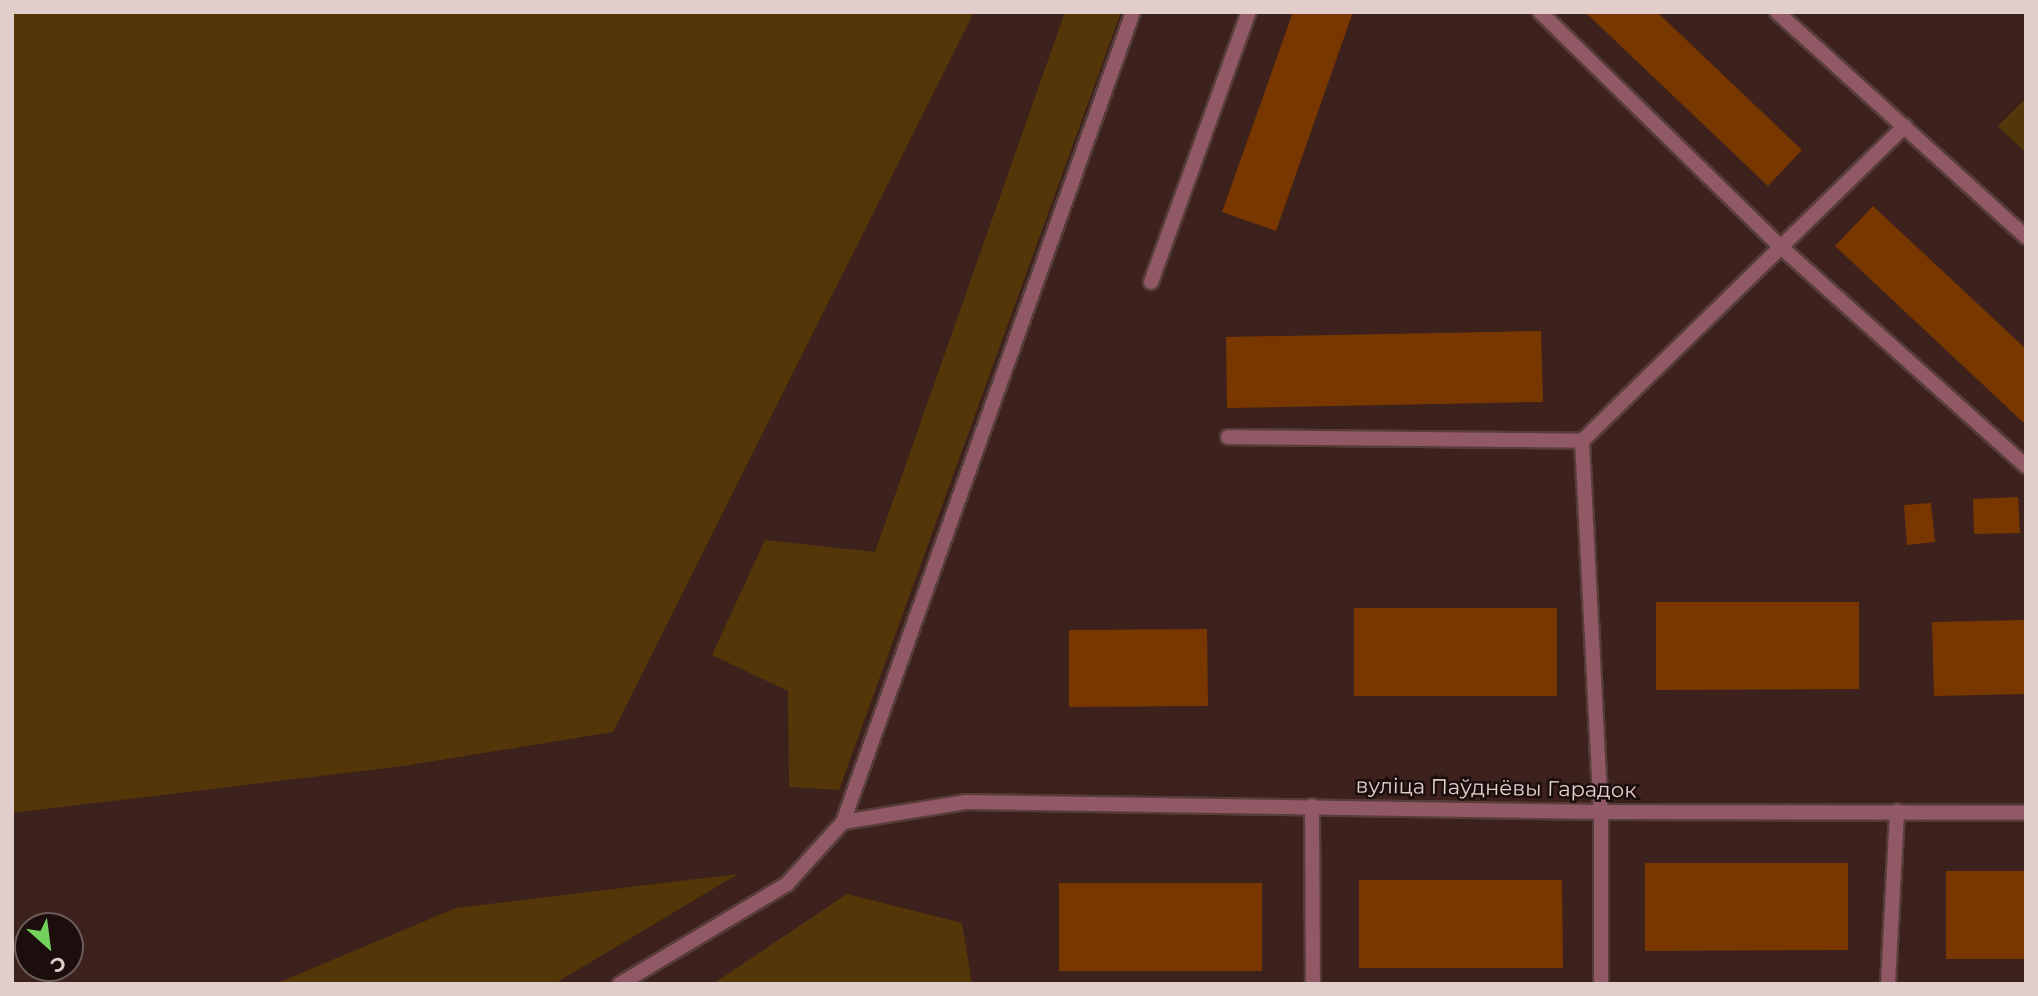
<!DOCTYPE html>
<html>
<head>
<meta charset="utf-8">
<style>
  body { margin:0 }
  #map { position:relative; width:2038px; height:996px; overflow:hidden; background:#3c211d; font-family:Montserrat,sans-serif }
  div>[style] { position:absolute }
  .green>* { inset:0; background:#543708 }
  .building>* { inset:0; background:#793700 }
  .roads { filter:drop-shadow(2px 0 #573d39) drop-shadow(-2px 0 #573d39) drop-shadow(0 2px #573d39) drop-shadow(0 -2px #573d39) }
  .service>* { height:14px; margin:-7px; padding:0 7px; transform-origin:7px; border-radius:7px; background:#915865 }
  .minor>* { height:14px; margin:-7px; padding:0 7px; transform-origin:7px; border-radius:7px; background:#915865 }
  span { translate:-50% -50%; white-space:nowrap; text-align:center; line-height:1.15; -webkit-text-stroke:5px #1b0e0c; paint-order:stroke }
  .street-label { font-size:21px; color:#e2cfcc }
  .frame { position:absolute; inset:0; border:14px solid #e2cfcc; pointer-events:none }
  .north { position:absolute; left:14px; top:912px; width:70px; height:70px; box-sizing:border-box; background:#1b0e0c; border:2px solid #6b5b59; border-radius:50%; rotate:152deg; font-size:19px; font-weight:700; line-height:28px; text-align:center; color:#e2cfcc }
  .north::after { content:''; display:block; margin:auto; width:24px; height:32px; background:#74d25c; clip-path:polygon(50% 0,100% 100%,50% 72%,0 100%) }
</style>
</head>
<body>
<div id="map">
  <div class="green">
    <div style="clip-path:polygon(12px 12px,974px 12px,613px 732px,403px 766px,12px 813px)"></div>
    <div style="clip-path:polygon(1065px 12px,1121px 12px,839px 790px,789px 787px,788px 691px,712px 655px,765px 540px,875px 552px)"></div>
    <div style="clip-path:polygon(2026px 98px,2026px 153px,1998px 126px)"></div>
    <div style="clip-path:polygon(738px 874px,554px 984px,275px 984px,456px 908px)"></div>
    <div style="clip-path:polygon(847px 894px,962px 923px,972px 984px,713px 984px)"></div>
  </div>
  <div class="building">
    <div style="clip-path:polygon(1293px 12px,1353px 12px,1276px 231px,1222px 212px)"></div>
    <div style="clip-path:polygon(1585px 12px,1657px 12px,1802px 150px,1768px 186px)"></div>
    <div style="clip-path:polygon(1873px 206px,2026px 349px,2026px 425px,1835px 246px)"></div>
    <div style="clip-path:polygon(1541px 331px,1543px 402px,1227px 408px,1226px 337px)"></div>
    <div style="clip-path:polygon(2018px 497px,2020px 533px,1974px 534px,1973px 499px)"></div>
    <div style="clip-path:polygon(1931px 503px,1935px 542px,1907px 545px,1904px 505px)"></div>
    <div style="clip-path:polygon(1656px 602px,1859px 602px,1859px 689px,1656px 690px)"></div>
    <div style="clip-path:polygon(1354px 608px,1557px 608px,1557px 696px,1354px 696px)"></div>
    <div style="clip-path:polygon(2026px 620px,2026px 694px,1934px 696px,1932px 622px)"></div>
    <div style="clip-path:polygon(1207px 629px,1208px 706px,1069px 707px,1069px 630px)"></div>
    <div style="clip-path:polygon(1645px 863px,1848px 863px,1848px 950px,1645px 951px)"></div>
    <div style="clip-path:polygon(1946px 871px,2026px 871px,2026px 959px,1946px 959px)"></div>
    <div style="clip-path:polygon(1359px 880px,1562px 880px,1563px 968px,1359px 968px)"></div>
    <div style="clip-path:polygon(1059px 883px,1262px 883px,1262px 971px,1059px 971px)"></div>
  </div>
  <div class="roads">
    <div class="service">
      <div style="left:1540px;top:12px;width:338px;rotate:44.3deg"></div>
      <div style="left:1782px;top:248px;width:327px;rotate:41.8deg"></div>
      <div style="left:1777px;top:12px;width:336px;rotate:42.1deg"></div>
      <div style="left:1151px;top:282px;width:287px;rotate:-70.1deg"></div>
      <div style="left:1228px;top:437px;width:354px;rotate:0.6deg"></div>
      <div style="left:1582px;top:441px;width:451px;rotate:-44.3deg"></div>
      <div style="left:1582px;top:441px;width:371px;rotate:87.1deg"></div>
      <div style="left:1601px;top:812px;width:172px;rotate:90deg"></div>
      <div style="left:1312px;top:806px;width:178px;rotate:89.7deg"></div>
      <div style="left:843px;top:822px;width:860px;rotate:-70.3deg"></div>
      <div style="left:620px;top:984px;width:195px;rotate:-30.9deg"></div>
      <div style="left:787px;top:884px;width:84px;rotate:-47.9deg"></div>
      <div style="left:843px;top:822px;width:125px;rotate:-9.2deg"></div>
      <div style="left:1888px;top:984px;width:173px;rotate:-87deg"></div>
    </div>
    <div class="minor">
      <div style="left:966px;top:802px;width:635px;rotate:0.9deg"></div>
      <div style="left:1601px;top:812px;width:425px;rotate:0.1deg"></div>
    </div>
  </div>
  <div class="street-label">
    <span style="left:1496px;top:788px;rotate:1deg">вуліца Паўднёвы Гарадок</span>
  </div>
  <div class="frame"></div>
  <div class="north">С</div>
</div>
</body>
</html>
